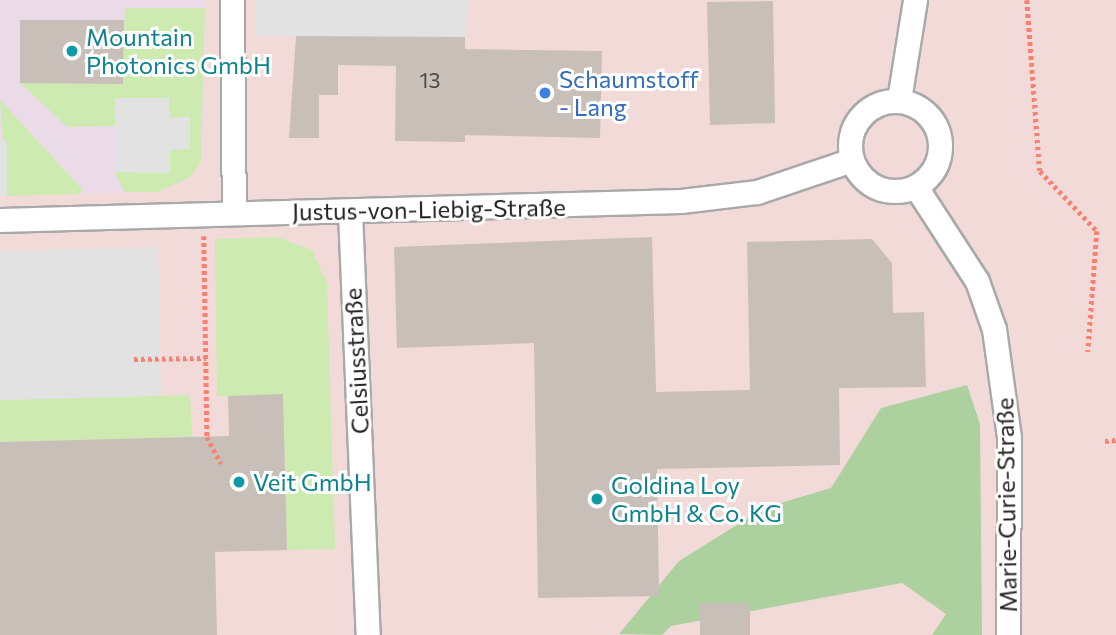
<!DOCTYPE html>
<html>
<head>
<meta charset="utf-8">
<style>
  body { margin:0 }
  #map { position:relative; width:1116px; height:635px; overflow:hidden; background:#f2efe9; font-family:Commissioner,sans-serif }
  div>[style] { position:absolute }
  .commercial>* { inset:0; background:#f2dad9 }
  .industrial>* { inset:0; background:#ebdbe8 }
  .grass>* { inset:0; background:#cdebb0 }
  .forest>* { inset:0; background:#add19e }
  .parking>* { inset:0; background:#e2e2e2 }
  .building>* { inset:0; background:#c7bfb8 }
  .path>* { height:4.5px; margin-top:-2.25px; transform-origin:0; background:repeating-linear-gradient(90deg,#fa8072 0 3.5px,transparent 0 7px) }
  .roads { filter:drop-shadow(2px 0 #a9a9a9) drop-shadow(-2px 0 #a9a9a9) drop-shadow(0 2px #a9a9a9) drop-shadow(0 -2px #a9a9a9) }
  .street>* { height:23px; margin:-11.5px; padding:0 11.5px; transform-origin:11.5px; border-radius:11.5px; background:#fff }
  .street>.ring { margin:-11.5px; padding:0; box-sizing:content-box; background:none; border:23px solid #fff; border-radius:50% }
  .dots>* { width:19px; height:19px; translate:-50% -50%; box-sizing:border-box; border:4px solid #fff; border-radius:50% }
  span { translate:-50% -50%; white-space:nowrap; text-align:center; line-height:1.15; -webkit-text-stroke:6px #fff; paint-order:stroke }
  .number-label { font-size:21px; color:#4b4948 }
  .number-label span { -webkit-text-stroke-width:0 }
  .culture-label { font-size:24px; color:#0d838f }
  .left { translate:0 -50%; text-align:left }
  .shop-label { font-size:24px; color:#366cbe }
  .street-label { font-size:24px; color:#222 }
</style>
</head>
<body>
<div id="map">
  <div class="commercial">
    <div style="clip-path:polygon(0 0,1116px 0,1116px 635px,0 635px)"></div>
  </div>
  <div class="industrial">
    <div style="clip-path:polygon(0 0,205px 0,204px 143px,191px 177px,157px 192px,0 196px)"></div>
  </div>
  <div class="grass">
    <div style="clip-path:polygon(125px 8px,205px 8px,201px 161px,191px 177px,157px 192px,124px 192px,115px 172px,169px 173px,170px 118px,115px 98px,115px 126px,67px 127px,20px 83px,123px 84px)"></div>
    <div style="clip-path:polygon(0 100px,82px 189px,80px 194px,7px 196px)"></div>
    <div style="clip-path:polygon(277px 237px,312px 250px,327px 284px,335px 549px,287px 550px,283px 395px,217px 396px,215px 239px)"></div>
    <div style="clip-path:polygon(190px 395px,192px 437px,0 442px,0 400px)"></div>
  </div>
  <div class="forest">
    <div style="clip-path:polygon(967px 385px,980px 424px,982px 635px,932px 635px,946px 614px,902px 583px,671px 626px,662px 635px,619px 634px,679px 561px,764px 508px,831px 488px,881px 408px)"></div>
  </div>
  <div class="parking">
    <div style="clip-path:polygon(256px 0,468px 0,465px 37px,255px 36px)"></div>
    <div style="clip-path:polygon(115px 98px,169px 98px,170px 118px,190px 117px,190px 149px,170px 150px,170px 173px,115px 172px)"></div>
    <div style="clip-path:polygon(0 141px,7px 141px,7px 196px,0 196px)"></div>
    <div style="clip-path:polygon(158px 247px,161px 396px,0 400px,0 251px)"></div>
  </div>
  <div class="building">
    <div style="clip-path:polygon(773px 1px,775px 123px,710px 125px,707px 2px)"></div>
    <div style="clip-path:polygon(20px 20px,124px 20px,123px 84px,20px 83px)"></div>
    <div style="clip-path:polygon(296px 36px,465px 37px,465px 49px,602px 51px,600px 138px,465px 135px,465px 142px,395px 141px,396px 66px,338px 65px,338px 95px,319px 95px,319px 138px,289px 138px)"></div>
    <div style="clip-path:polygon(652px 237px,656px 392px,750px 390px,747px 242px,872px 239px,892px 263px,893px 313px,924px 312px,926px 387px,839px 388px,840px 465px,657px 469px,659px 596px,538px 598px,534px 343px,397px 348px,394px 247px)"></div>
    <div style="clip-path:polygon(283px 394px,287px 550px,215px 552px,217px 635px,0 635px,0 442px,229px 436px,228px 396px)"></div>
    <div style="clip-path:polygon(700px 603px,750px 603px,750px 635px,700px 635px)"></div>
  </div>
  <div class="path">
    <div style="left:1027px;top:0;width:171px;rotate:85.7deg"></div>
    <div style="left:1040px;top:171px;width:83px;rotate:46.5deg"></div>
    <div style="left:1097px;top:231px;width:121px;rotate:94.3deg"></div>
    <div style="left:204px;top:236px;width:201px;rotate:89.1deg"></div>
    <div style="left:207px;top:437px;width:30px;rotate:62deg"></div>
    <div style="left:134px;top:359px;width:72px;rotate:-0.8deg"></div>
    <div style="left:1105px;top:441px;width:11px;rotate:-5deg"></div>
  </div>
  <div class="roads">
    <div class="street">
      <div style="left:232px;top:0;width:212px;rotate:89.5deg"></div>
      <div style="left:899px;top:100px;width:101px;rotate:-80.9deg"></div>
      <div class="ring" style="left:850px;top:101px;width:67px;height:67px"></div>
      <div style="left:916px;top:187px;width:112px;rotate:57deg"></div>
      <div style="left:977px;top:281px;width:51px;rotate:70.5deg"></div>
      <div style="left:994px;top:329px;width:109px;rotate:82.1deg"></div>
      <div style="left:1009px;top:437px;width:198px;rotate:90.3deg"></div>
      <div style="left:350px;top:212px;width:423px;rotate:87.6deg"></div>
      <div style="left:0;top:220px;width:681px;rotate:-1.6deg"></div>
      <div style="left:681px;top:201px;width:77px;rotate:-6.8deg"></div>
      <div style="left:757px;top:192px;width:100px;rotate:-18.6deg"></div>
    </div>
  </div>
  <div class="dots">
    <div style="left:72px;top:51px;background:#0f9aa8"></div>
    <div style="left:545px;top:93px;background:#3f7fe0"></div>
    <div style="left:239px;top:482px;background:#0f9aa8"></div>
    <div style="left:597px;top:499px;background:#0f9aa8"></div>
  </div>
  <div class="number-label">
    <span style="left:430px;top:80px">13</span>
  </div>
  <div class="culture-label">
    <span class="left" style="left:86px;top:51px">Mountain<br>Photonics GmbH</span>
    <span class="left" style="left:253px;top:482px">Veit GmbH</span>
    <span class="left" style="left:611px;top:499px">Goldina Loy<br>GmbH &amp; Co. KG</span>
  </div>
  <div class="shop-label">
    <span class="left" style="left:559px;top:93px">Schaumstoff<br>- Lang</span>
  </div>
  <div class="street-label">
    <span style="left:429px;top:209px;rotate:-1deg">Justus-von-Liebig-Straße</span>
    <span style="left:356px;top:361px;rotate:-93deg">Celsiusstraße</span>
    <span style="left:1006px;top:505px;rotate:-91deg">Marie-Curie-Straße</span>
  </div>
</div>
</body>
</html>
